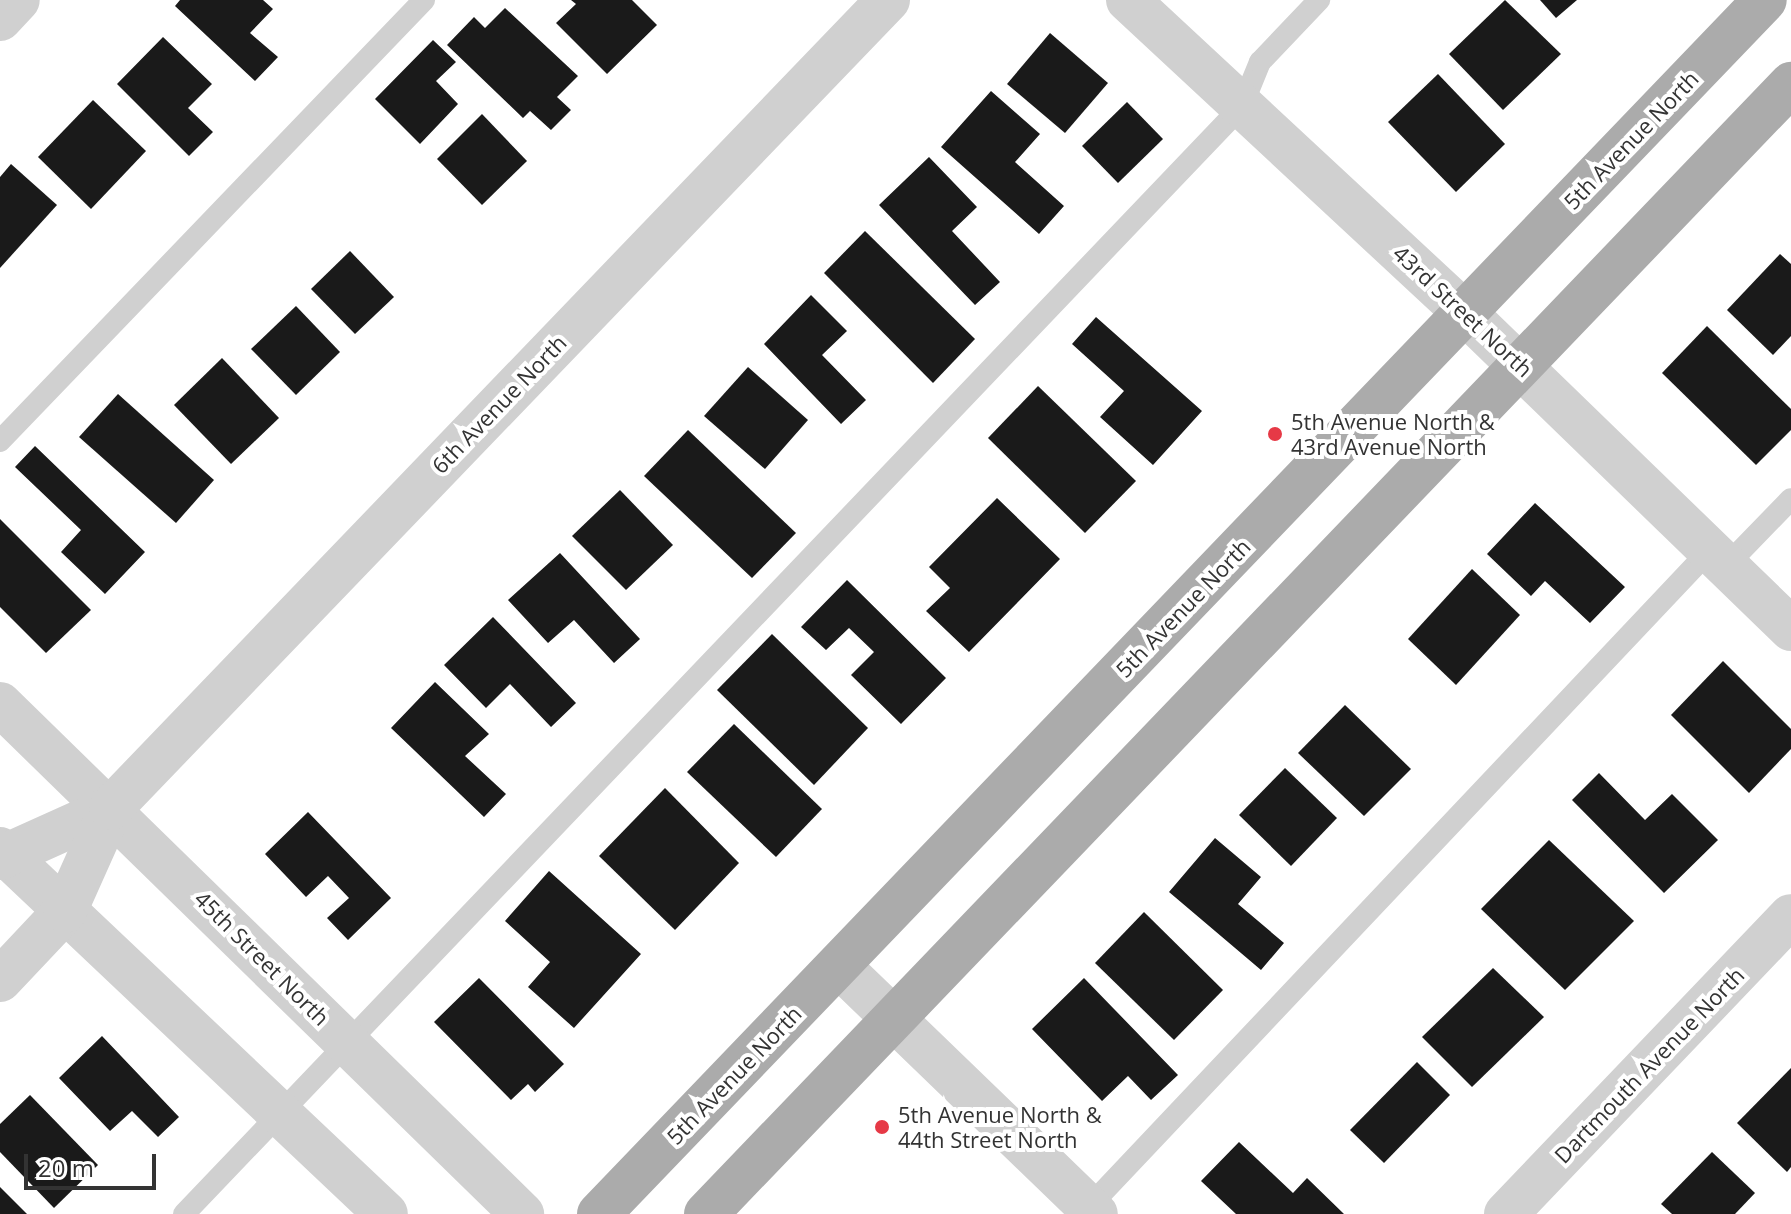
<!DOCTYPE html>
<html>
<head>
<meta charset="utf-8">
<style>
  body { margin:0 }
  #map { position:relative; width:1791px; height:1214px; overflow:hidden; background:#fff; font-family:"Open Sans",sans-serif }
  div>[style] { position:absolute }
  .building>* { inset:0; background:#1a1a1a }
  .lane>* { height:22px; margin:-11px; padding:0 11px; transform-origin:11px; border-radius:11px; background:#d0d0d0 }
  .street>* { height:44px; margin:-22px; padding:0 22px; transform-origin:22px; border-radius:22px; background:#d0d0d0 }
  .primary>* { height:44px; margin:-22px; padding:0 22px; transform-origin:22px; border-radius:22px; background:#ababab }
  .dots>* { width:22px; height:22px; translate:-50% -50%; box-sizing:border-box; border:4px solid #fff; border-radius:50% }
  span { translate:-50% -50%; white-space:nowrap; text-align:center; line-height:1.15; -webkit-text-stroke:8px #fff; paint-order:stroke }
  .street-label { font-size:22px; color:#333 }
  .poi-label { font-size:22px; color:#333 }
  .left { translate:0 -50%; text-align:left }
  .scale { position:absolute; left:24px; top:1154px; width:132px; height:36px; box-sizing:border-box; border:4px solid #333; border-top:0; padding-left:10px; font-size:24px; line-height:28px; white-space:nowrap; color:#333; -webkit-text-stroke:6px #fff; paint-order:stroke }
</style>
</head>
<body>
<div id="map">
  <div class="building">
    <div style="clip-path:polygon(180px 0,263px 0,273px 9px,250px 33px,278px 57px,255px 81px,175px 6px)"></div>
    <div style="clip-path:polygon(571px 0,632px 0,657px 25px,607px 74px,556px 23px,576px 4px)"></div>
    <div style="clip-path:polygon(1505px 0,1561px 54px,1503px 110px,1449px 54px)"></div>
    <div style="clip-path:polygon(1540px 0,1577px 0,1556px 18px)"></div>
    <div style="clip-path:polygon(505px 8px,578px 76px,557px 97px,571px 110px,551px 130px,530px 111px,523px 118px,447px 45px,474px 17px,485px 28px)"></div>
    <div style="clip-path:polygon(1050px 33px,1108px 83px,1065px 133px,1007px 84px)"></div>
    <div style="clip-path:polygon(163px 37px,212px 84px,188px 108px,213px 132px,189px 156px,117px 84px)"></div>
    <div style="clip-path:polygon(433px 40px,456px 62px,436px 81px,458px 104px,420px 144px,375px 99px)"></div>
    <div style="clip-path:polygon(1438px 74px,1505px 144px,1456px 192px,1388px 122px)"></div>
    <div style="clip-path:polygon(991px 91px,1040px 134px,1015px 162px,1064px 206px,1039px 234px,941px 147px)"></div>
    <div style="clip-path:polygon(93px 100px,146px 151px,91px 209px,38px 157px)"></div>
    <div style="clip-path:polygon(1127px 102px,1163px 139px,1118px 183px,1082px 146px)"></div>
    <div style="clip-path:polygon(482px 114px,527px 161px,482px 205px,437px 159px)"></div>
    <div style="clip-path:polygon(929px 157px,977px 207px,952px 231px,1000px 282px,975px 305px,879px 205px)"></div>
    <div style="clip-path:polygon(11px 164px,57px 205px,0 268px,0 177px)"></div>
    <div style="clip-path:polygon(865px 231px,975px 339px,933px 383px,824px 273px)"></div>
    <div style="clip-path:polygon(350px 251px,394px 297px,355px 334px,311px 289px)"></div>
    <div style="clip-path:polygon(1780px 254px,1791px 264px,1791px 336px,1773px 355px,1727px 310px)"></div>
    <div style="clip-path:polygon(811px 295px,847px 331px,822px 355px,866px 400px,841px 424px,764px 344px)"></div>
    <div style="clip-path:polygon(296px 306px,340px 352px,296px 395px,251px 349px)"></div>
    <div style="clip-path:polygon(1096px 317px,1202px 411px,1153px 465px,1100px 417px,1124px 391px,1072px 344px)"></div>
    <div style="clip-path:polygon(1707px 326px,1791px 409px,1791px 430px,1756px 465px,1662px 373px)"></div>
    <div style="clip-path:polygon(222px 358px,279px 418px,231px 464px,174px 405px)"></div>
    <div style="clip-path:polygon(748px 367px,808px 420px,765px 469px,704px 416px)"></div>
    <div style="clip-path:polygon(1038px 386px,1136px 481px,1085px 533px,988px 438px)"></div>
    <div style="clip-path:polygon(118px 394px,214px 480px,176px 523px,79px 437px)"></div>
    <div style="clip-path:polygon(688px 430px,796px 533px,752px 578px,644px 476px)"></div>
    <div style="clip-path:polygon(35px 446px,145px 552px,105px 594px,61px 552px,81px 530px,15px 467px)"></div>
    <div style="clip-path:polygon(620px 490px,673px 545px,626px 590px,572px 536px)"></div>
    <div style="clip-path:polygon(997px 498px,1060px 559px,969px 652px,926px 611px,950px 588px,929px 567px)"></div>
    <div style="clip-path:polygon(1535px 503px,1625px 587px,1590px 623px,1545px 581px,1531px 596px,1487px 554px)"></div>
    <div style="clip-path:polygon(0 519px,91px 610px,46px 653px,0 607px)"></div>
    <div style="clip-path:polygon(560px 553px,640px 639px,614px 663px,574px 620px,548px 643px,508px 600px)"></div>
    <div style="clip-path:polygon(1472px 569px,1520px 615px,1456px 685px,1408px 639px)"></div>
    <div style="clip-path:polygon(847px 580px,946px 678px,901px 724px,851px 675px,874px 652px,849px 628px,826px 650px,801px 627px)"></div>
    <div style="clip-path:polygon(493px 617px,576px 703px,551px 727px,510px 684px,486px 708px,444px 665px)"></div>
    <div style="clip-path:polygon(772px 634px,868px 728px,814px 785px,717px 690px)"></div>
    <div style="clip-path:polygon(1723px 661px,1791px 729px,1791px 749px,1749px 793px,1671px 715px)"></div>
    <div style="clip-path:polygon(435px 682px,489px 734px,465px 756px,506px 794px,484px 817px,391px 728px)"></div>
    <div style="clip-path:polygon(1345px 705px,1411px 769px,1364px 816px,1298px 753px)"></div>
    <div style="clip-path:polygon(734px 724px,822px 809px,776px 857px,687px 772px)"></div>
    <div style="clip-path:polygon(1285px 768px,1337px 818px,1291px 866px,1239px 815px)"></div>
    <div style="clip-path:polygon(1599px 773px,1645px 820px,1672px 794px,1718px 840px,1664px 893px,1572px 800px)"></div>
    <div style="clip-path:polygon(665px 788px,739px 863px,675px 930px,599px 856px)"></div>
    <div style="clip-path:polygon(308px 812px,391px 898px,348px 940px,327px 918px,349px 898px,328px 876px,306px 897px,265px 854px)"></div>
    <div style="clip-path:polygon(1215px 838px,1261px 877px,1238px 904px,1284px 943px,1261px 970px,1169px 892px)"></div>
    <div style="clip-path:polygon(1549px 840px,1634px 921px,1565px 990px,1481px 909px)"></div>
    <div style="clip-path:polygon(549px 871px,641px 954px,574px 1028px,528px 987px,550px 962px,505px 921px)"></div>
    <div style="clip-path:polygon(1144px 912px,1223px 990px,1174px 1040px,1095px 963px)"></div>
    <div style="clip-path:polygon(1493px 968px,1544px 1017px,1472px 1087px,1422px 1037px)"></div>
    <div style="clip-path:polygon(479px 978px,564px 1064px,535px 1092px,528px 1084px,511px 1100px,434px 1022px)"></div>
    <div style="clip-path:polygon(1084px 978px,1178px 1075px,1151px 1100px,1128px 1076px,1102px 1101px,1032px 1029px)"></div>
    <div style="clip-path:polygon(102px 1036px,179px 1117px,158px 1137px,132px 1111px,110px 1131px,59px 1078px)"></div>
    <div style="clip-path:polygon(1417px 1062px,1450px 1095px,1384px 1163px,1350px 1130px)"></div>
    <div style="clip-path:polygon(1791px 1068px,1791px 1167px,1787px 1172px,1737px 1123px)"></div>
    <div style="clip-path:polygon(30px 1095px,98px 1165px,54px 1208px,0 1152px,0 1124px)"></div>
    <div style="clip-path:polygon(1239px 1142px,1293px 1193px,1307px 1178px,1344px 1214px,1236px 1214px,1201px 1181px)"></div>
    <div style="clip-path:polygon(1712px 1152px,1755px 1193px,1735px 1214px,1672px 1214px,1661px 1204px)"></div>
    <div style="clip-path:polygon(0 1187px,27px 1214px,0 1214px)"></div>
  </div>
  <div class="lane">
    <div style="left:0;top:441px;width:612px;rotate:-46.13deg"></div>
    <div style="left:1726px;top:566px;width:93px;rotate:-45.9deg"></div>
    <div style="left:1083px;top:1213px;width:913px;rotate:-46.6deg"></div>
    <div style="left:184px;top:1214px;width:1532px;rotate:-46.32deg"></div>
    <div style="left:1242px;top:106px;width:48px;rotate:-67.8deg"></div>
    <div style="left:1260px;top:62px;width:86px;rotate:-46.4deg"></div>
  </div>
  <div class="street">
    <div style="left:1128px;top:0;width:460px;rotate:42.9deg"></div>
    <div style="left:1465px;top:313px;width:454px;rotate:44.1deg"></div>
    <div style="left:0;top:19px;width:26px;rotate:-47deg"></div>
    <div style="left:0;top:704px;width:730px;rotate:44.33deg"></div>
    <div style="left:0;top:849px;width:531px;rotate:43.4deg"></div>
    <div style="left:0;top:858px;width:122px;rotate:-24.2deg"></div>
    <div style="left:839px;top:966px;width:357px;rotate:44deg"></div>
    <div style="left:0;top:980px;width:95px;rotate:-46.7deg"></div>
    <div style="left:65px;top:911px;width:113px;rotate:-65.9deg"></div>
    <div style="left:111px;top:808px;width:1121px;rotate:-46.12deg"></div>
    <div style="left:1506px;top:1214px;width:412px;rotate:-46.3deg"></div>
  </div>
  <div class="primary">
    <div style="left:599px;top:1214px;width:1683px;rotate:-46.16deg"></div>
    <div style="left:706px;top:1214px;width:1567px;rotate:-46.16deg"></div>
  </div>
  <div class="dots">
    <div style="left:1275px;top:434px;background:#e63946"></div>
    <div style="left:882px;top:1127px;background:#e63946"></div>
  </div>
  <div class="street-label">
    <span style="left:1631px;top:140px;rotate:-46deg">5th Avenue North</span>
    <span style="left:1463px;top:311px;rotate:43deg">43rd Street North</span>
    <span style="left:499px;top:404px;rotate:-46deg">6th Avenue North</span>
    <span style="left:1183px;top:608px;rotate:-46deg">5th Avenue North</span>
    <span style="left:262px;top:958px;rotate:45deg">45th Street North</span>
    <span style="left:1649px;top:1065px;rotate:-46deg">Dartmouth Avenue North</span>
    <span style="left:734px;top:1075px;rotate:-46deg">5th Avenue North</span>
  </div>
  <div class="poi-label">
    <span class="left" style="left:1291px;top:434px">5th Avenue North &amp;<br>43rd Avenue North</span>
    <span class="left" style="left:898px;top:1127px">5th Avenue North &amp;<br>44th Street North</span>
  </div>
  <div class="scale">20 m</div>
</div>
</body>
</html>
